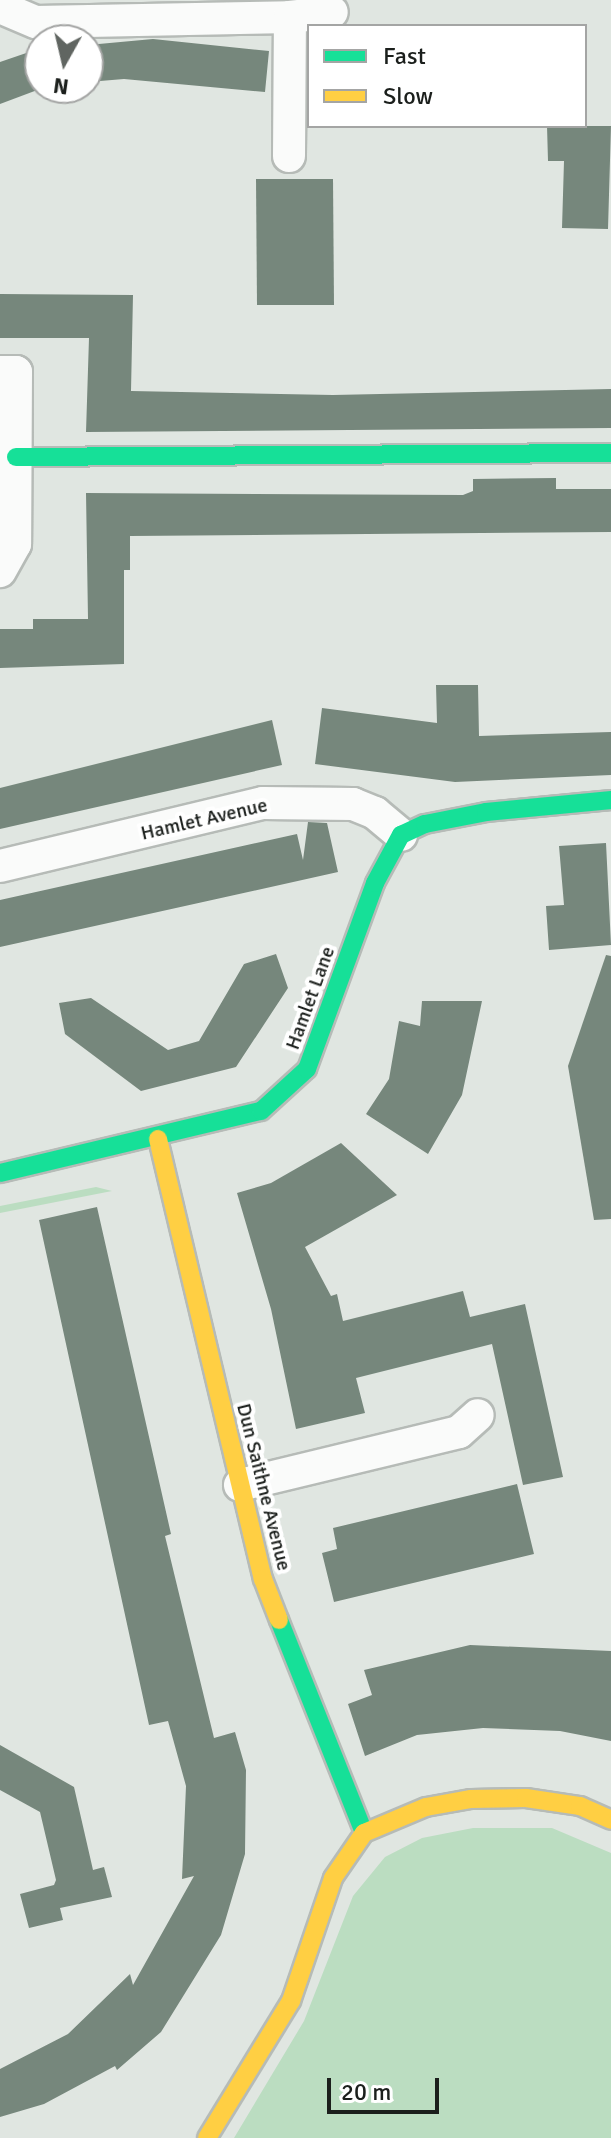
<!DOCTYPE html>
<html>
<head>
<meta charset="utf-8">
<style>
  body { margin:0 }
  #map { position:relative; width:611px; height:2138px; overflow:hidden; background:#e0e6e1; font-family:Signika,sans-serif }
  div>[style] { position:absolute }
  .green>* { inset:0; background:#bbddc1 }
  .building>* { inset:0; background:#76877c }
  .roads { filter:drop-shadow(2px 0 #b6bbb7) drop-shadow(-2px 0 #b6bbb7) drop-shadow(0 2px #b6bbb7) drop-shadow(0 -2px #b6bbb7) }
  .street>* { height:32px; margin:-16px; padding:0 16px; transform-origin:16px; border-radius:16px; background:#fafbfa }
  .fast>* { height:18px; margin:-9px; padding:0 9px; transform-origin:9px; border-radius:9px; background:#16e098 }
  .slow>* { height:18px; margin:-9px; padding:0 9px; transform-origin:9px; border-radius:9px; background:#ffcf43 }
  span { translate:-50% -50%; white-space:nowrap; text-align:center; line-height:1.15; -webkit-text-stroke:8px #fff; paint-order:stroke }
  .street-label { font-size:20px; color:#1b1f1c }
  .legend { position:absolute; left:307px; top:24px; width:280px; height:104px; box-sizing:border-box; background:#fff; border:2px solid #a4a5a4; margin:0; padding:10px 14px; list-style:none; font-size:24px; color:#1b1f1c }
  .legend li { display:flex; align-items:center; gap:16px; height:40px }
  .legend b { width:40px; border:2px solid #a4a5a4 }
  .north { position:absolute; left:24px; top:24px; width:80px; height:80px; box-sizing:border-box; background:#fff; border:2px solid #a4a5a4; border-radius:50%; rotate:188deg; font-size:22px; font-weight:700; line-height:32px; text-align:center; color:#1b1f1c }
  .north::after { content:''; display:block; margin:auto; width:28px; height:36px; background:#606561; clip-path:polygon(50% 0,100% 100%,50% 72%,0 100%) }
  .scale { position:absolute; left:327px; top:2078px; width:112px; height:36px; box-sizing:border-box; border:4px solid #1b1f1c; border-top:0; padding-left:10px; font-size:24px; line-height:28px; white-space:nowrap; color:#1b1f1c; -webkit-text-stroke:6px #fff; paint-order:stroke }
</style>
</head>
<body>
<div id="map">
  <div class="green">
    <div style="clip-path:polygon(96px 1187px,112px 1191px,0 1213px,0 1206px)"></div>
    <div style="clip-path:polygon(473px 1828px,552px 1828px,611px 1853px,611px 2138px,234px 2138px,304px 2021px,353px 1896px,385px 1857px,422px 1838px)"></div>
  </div>
  <div class="building">
    <div style="clip-path:polygon(153px 39px,269px 51px,265px 92px,124px 79px,88px 82px,88px 45px)"></div>
    <div style="clip-path:polygon(38px 49px,40px 89px,0 104px,0 62px)"></div>
    <div style="clip-path:polygon(547px 126px,611px 126px,608px 229px,562px 228px,564px 161px,548px 161px)"></div>
    <div style="clip-path:polygon(256px 179px,333px 179px,334px 305px,257px 305px)"></div>
    <div style="clip-path:polygon(0 294px,133px 295px,131px 391px,333px 395px,611px 389px,611px 428px,86px 432px,89px 338px,0 338px)"></div>
    <div style="clip-path:polygon(556px 478px,556px 489px,611px 489px,611px 532px,130px 536px,130px 570px,124px 570px,124px 664px,0 668px,0 629px,33px 629px,33px 619px,88px 619px,86px 493px,463px 495px,473px 491px,473px 479px)"></div>
    <div style="clip-path:polygon(436px 685px,478px 685px,479px 736px,611px 732px,611px 775px,455px 782px,315px 764px,322px 708px,437px 723px)"></div>
    <div style="clip-path:polygon(272px 720px,282px 765px,0 829px,0 788px)"></div>
    <div style="clip-path:polygon(308px 822px,327px 823px,338px 872px,0 947px,0 900px,297px 834px,303px 860px)"></div>
    <div style="clip-path:polygon(606px 843px,611px 945px,549px 950px,546px 906px,564px 905px,559px 846px)"></div>
    <div style="clip-path:polygon(276px 954px,288px 988px,236px 1067px,141px 1091px,65px 1034px,59px 1003px,91px 998px,168px 1050px,199px 1041px,244px 964px)"></div>
    <div style="clip-path:polygon(606px 955px,611px 956px,611px 1219px,594px 1220px,568px 1066px)"></div>
    <div style="clip-path:polygon(422px 1001px,482px 1001px,462px 1095px,428px 1154px,366px 1114px,389px 1079px,399px 1021px,420px 1026px)"></div>
    <div style="clip-path:polygon(341px 1143px,397px 1195px,305px 1247px,331px 1296px,337px 1294px,343px 1321px,463px 1291px,470px 1317px,525px 1304px,563px 1477px,523px 1485px,492px 1344px,356px 1378px,365px 1413px,296px 1429px,271px 1309px,237px 1193px,271px 1183px)"></div>
    <div style="clip-path:polygon(97px 1207px,171px 1534px,165px 1536px,214px 1738px,235px 1732px,246px 1770px,245px 1854px,221px 1935px,161px 2032px,117px 2070px,115px 2066px,44px 2104px,0 2117px,0 2069px,68px 2034px,130px 1974px,133px 1985px,194px 1876px,182px 1879px,186px 1786px,168px 1721px,149px 1725px,39px 1220px)"></div>
    <div style="clip-path:polygon(517px 1484px,534px 1554px,334px 1602px,322px 1553px,337px 1549px,333px 1528px)"></div>
    <div style="clip-path:polygon(470px 1645px,611px 1651px,611px 1741px,560px 1731px,483px 1728px,417px 1735px,365px 1756px,348px 1704px,372px 1695px,364px 1670px)"></div>
    <div style="clip-path:polygon(0 1745px,74px 1787px,93px 1870px,104px 1867px,112px 1897px,60px 1908px,63px 1920px,29px 1928px,20px 1894px,54px 1885px,56px 1880px,40px 1812px,0 1790px)"></div>
  </div>
  <div class="roads">
    <div class="street">
      <div style="left:0;top:7px;width:39px;rotate:23deg"></div>
      <div style="left:36px;top:22px;width:254px;rotate:-1.1deg"></div>
      <div style="left:289px;top:156px;width:139px;rotate:-89.6deg"></div>
      <div style="left:290px;top:17px;width:42px;rotate:-6.8deg"></div>
      <div style="left:0;top:372px;width:16px"></div>
      <div style="left:16px;top:372px;width:172px;rotate:90.3deg"></div>
      <div style="left:15px;top:544px;width:31px;rotate:119deg"></div>
      <div style="left:0;top:866px;width:270px;rotate:-13.5deg"></div>
      <div style="left:263px;top:803px;width:90px;rotate:0.6deg"></div>
      <div style="left:353px;top:804px;width:24px;rotate:22deg"></div>
      <div style="left:375px;top:813px;width:34px;rotate:40deg"></div>
      <div style="left:240px;top:1485px;width:225px;rotate:-13.6deg"></div>
      <div style="left:459px;top:1432px;width:25px;rotate:-42deg"></div>
    </div>
    <div class="fast">
      <div style="left:16px;top:457px;width:595px;rotate:-0.39deg"></div>
      <div style="left:0;top:1173px;width:268px;rotate:-13.4deg"></div>
      <div style="left:261px;top:1111px;width:62px;rotate:-42.4deg"></div>
      <div style="left:307px;top:1069px;width:198px;rotate:-69.9deg"></div>
      <div style="left:375px;top:883px;width:55px;rotate:-61.6deg"></div>
      <div style="left:401px;top:835px;width:26px;rotate:-25deg"></div>
      <div style="left:425px;top:824px;width:62px;rotate:-11.1deg"></div>
      <div style="left:486px;top:812px;width:126px;rotate:-5.5deg"></div>
      <div style="left:279px;top:1620px;width:229px;rotate:68.2deg"></div>
    </div>
    <div class="slow">
      <div style="left:158px;top:1139px;width:452px;rotate:76.6deg"></div>
      <div style="left:263px;top:1579px;width:44px;rotate:68.7deg"></div>
      <div style="left:207px;top:2138px;width:161px;rotate:-58.5deg"></div>
      <div style="left:291px;top:2001px;width:130px;rotate:-71.1deg"></div>
      <div style="left:333px;top:1878px;width:55px;rotate:-55.4deg"></div>
      <div style="left:364px;top:1833px;width:67px;rotate:-22.8deg"></div>
      <div style="left:426px;top:1807px;width:46px;rotate:-10.1deg"></div>
      <div style="left:471px;top:1799px;width:55px;rotate:-1deg"></div>
      <div style="left:526px;top:1798px;width:55px;rotate:8.4deg"></div>
      <div style="left:580px;top:1806px;width:34px;rotate:24deg"></div>
    </div>
  </div>
  <div class="street-label">
    <span style="left:204px;top:819px;rotate:-13deg">Hamlet Avenue</span>
    <span style="left:310px;top:998px;rotate:-70deg">Hamlet Lane</span>
    <span style="left:264px;top:1487px;rotate:76deg">Dun Saithne Avenue</span>
  </div>
  <ul class="legend">
  <li><b style="height:10px;background:#16e098"></b>Fast</li>
  <li><b style="height:10px;background:#ffcf43"></b>Slow</li>
  </ul>
  <div class="north">N</div>
  <div class="scale">20 m</div>
</div>
</body>
</html>
